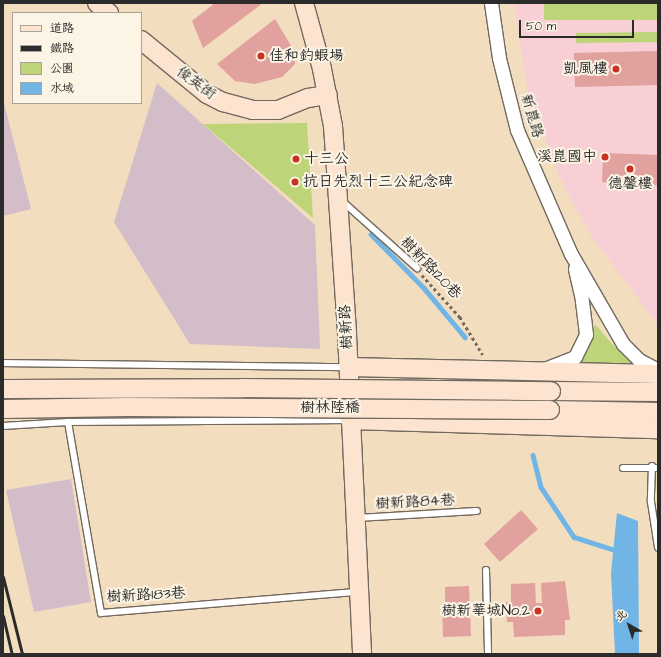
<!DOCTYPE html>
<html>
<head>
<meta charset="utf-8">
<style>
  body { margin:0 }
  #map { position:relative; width:661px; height:657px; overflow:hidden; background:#f3ddbf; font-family:"Architects Daughter","LXGW WenKai TC",sans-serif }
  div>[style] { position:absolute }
  .built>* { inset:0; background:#f7cfd5 }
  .industrial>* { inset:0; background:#d2bdc8 }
  .green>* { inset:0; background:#bdd479 }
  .water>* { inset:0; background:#70b5e6 }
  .stream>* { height:4.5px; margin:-2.25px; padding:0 2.25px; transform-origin:2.25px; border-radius:2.25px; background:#70b5e6 }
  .building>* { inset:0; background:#e1a19e }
  .path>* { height:2.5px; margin-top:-1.25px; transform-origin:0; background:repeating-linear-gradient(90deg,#71695f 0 3px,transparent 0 6px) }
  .roads { filter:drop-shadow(1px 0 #71695f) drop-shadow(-1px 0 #71695f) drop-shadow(0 1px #71695f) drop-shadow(0 -1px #71695f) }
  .lane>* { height:6px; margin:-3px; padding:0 3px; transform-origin:3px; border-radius:3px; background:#fff }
  .street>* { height:13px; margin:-6.5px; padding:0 6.5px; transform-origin:6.5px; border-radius:6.5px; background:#fff }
  .secondary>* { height:18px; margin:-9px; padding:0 9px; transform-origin:9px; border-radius:9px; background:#fde4d1 }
  .rail>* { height:3px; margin:-1.5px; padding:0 1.5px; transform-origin:1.5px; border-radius:1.5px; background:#2b2b2b }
  .bridges { filter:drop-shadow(1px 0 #71695f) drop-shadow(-1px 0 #71695f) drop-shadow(0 1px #71695f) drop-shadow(0 -1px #71695f) }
  .secondary-bridge>* { height:18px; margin:-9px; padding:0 9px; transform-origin:9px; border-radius:9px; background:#fde4d1 }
  .dots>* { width:11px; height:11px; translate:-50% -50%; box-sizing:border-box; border:2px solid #fcf5e5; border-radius:50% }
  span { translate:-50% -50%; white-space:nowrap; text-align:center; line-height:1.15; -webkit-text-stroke:4px #fcf5e5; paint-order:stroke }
  .poi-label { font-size:15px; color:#2b2b2b }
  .left { translate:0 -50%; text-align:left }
  .right { translate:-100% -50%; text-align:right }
  .street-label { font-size:15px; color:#2b2b2b }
  .frame { position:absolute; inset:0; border:4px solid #2b2b2b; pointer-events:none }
  .legend { position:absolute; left:12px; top:12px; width:130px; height:92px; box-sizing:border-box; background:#fcf5e5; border:1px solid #a8a49b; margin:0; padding:5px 7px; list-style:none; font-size:12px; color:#2b2b2b }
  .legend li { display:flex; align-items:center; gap:8px; height:20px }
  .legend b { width:20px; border:1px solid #a8a49b }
  .north { position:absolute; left:609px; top:605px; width:40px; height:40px; -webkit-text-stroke:3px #fcf5e5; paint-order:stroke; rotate:321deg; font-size:11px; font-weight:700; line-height:16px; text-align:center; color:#2b2b2b }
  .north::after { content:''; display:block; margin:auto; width:14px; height:18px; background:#2b2b2b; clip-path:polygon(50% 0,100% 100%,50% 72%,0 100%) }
  .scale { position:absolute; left:519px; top:20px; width:115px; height:18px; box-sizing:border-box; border:2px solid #2b2b2b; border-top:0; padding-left:5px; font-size:12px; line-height:14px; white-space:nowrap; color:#2b2b2b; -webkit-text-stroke:3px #fcf5e5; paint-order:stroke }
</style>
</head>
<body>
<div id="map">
  <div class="built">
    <div style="clip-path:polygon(514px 3px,658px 3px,658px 325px,589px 233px,560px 178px,528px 92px)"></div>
  </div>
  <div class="industrial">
    <div style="clip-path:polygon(157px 83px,315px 225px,320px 349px,190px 344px,114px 222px)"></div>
    <div style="clip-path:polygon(3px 99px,31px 209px,3px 216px)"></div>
    <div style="clip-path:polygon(71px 479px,91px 602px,34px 612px,6px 490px)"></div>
  </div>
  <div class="green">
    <div style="clip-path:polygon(658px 3px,658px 20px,544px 20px,544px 4px)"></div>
    <div style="clip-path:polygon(658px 32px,658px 42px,576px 43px,576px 33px)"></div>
    <div style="clip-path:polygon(307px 123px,313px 218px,203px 124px)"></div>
    <div style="clip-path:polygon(595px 324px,613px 345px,641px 372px,572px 366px,588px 350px)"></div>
  </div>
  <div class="water">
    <div style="clip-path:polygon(617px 513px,638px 521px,639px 654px,615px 654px,611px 573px)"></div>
  </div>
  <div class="stream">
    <div style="left:371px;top:234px;width:76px;rotate:45.5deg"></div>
    <div style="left:424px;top:288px;width:64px;rotate:50.1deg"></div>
    <div style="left:533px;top:455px;width:33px;rotate:76deg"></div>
    <div style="left:541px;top:487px;width:60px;rotate:56.6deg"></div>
    <div style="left:574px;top:537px;width:46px;rotate:17.7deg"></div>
  </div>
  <div class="building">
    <div style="clip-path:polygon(215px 3px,263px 3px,203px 48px,192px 21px)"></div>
    <div style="clip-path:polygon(275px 19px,293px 49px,295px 64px,282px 77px,255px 84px,235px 81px,217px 64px)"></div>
    <div style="clip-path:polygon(658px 51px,658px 85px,575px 87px,574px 53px)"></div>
    <div style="clip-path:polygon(603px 153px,658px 155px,658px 185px,602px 182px)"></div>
    <div style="clip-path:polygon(521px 510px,538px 529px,500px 562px,484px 544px)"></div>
    <div style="clip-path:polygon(565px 581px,570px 620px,565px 620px,565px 635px,514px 637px,513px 622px,507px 622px,506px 602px,511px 602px,511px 584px,535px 583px,536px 603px,542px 603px,541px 583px)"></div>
    <div style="clip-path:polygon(469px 586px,471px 636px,443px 637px,442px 604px,445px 604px,445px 587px)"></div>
  </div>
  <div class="path">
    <div style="left:422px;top:275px;width:57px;rotate:47.9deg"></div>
    <div style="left:460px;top:317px;width:44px;rotate:58.8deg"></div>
  </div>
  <div class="roads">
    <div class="lane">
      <div style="left:342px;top:201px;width:101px;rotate:41.8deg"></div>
      <div style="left:3px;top:363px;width:344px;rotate:0.7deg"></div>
      <div style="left:68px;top:422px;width:194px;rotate:80.2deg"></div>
      <div style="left:101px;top:613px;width:258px;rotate:-4.7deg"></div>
      <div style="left:3px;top:426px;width:65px;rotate:-3.5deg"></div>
      <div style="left:68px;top:422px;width:281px;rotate:-0.4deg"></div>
      <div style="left:652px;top:466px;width:36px;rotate:92deg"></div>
      <div style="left:651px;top:502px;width:46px;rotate:81.2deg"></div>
      <div style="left:623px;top:468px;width:35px"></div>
      <div style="left:356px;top:518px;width:121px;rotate:-3.3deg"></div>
      <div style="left:486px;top:570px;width:84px;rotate:88.6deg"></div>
    </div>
    <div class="street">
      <div style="left:491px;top:3px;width:56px;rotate:81.7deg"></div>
      <div style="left:499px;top:58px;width:74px;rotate:76deg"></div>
      <div style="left:517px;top:130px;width:135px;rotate:66.5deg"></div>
      <div style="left:571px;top:254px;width:104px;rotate:60deg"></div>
      <div style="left:623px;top:344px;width:23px;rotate:45deg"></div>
      <div style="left:639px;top:360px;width:21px;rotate:28deg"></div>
      <div style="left:544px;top:369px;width:33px;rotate:-21deg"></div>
      <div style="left:575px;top:357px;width:25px;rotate:-64deg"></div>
      <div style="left:586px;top:334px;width:39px;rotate:-97deg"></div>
      <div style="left:581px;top:295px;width:27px;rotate:-103deg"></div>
    </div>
    <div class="secondary">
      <div style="left:97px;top:3px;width:16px;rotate:40deg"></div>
      <div style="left:304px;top:3px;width:68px;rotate:74.7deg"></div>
      <div style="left:322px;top:69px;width:58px;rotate:79.1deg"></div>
      <div style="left:333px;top:126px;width:208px;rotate:86.1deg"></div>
      <div style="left:347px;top:334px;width:320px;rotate:87.3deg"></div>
      <div style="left:141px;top:40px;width:85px;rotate:39.3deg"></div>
      <div style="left:207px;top:94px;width:18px;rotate:27deg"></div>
      <div style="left:223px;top:102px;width:31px;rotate:15deg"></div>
      <div style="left:253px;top:110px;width:25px"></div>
      <div style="left:278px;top:110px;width:32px;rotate:-22deg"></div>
      <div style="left:308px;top:98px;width:20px;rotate:-9deg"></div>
      <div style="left:349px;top:367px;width:309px;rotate:1.3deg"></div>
      <div style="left:551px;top:391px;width:107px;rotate:0.5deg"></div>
      <div style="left:550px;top:410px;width:108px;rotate:1.1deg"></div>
      <div style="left:350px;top:420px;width:308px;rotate:1.7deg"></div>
    </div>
  </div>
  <div class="rail">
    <div style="left:3px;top:577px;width:79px;rotate:76.1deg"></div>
    <div style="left:3px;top:616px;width:39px;rotate:77deg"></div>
  </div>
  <div class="bridges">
    <div class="secondary-bridge">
      <div style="left:3px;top:389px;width:240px;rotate:-0.2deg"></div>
      <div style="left:243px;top:388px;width:308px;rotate:0.6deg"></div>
      <div style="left:3px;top:409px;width:125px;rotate:-0.9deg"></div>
      <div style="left:128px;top:407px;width:422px;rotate:0.4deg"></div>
    </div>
  </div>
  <div class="dots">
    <div style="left:261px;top:56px;background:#c8321e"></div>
    <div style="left:616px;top:69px;background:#c8321e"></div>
    <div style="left:605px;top:157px;background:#c8321e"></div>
    <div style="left:296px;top:159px;background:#c8321e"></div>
    <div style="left:630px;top:169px;background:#c8321e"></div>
    <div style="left:295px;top:182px;background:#c8321e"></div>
    <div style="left:538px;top:611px;background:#c8321e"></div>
  </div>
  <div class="poi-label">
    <span class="left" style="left:269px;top:56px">佳和釣蝦場</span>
    <span class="right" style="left:608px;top:69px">凱風樓</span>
    <span class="right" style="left:597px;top:157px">溪崑國中</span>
    <span class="left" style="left:304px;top:159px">十三公</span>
    <span class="left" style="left:303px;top:182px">抗日先烈十三公紀念碑</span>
    <span style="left:630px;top:184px">德馨樓</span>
    <span class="right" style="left:530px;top:611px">樹新華城No.2</span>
  </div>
  <div class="street-label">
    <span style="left:196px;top:83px;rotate:36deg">俊英街</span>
    <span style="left:532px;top:116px;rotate:73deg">新崑路</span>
    <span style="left:431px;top:268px;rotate:46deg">樹新路120巷</span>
    <span style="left:346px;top:327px;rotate:-93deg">樹新路</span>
    <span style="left:330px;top:408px">樹林陸橋</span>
    <span style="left:415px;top:502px;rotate:-3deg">樹新路84巷</span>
    <span style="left:146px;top:595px;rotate:-3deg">樹新路183巷</span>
  </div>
  <div class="frame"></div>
  <ul class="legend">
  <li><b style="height:5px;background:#fde4d1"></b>道路</li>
  <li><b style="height:5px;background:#2b2b2b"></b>鐵路</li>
  <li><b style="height:11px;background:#bdd479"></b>公園</li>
  <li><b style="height:11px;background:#70b5e6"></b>水域</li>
  </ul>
  <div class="north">北</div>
  <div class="scale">50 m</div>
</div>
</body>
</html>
